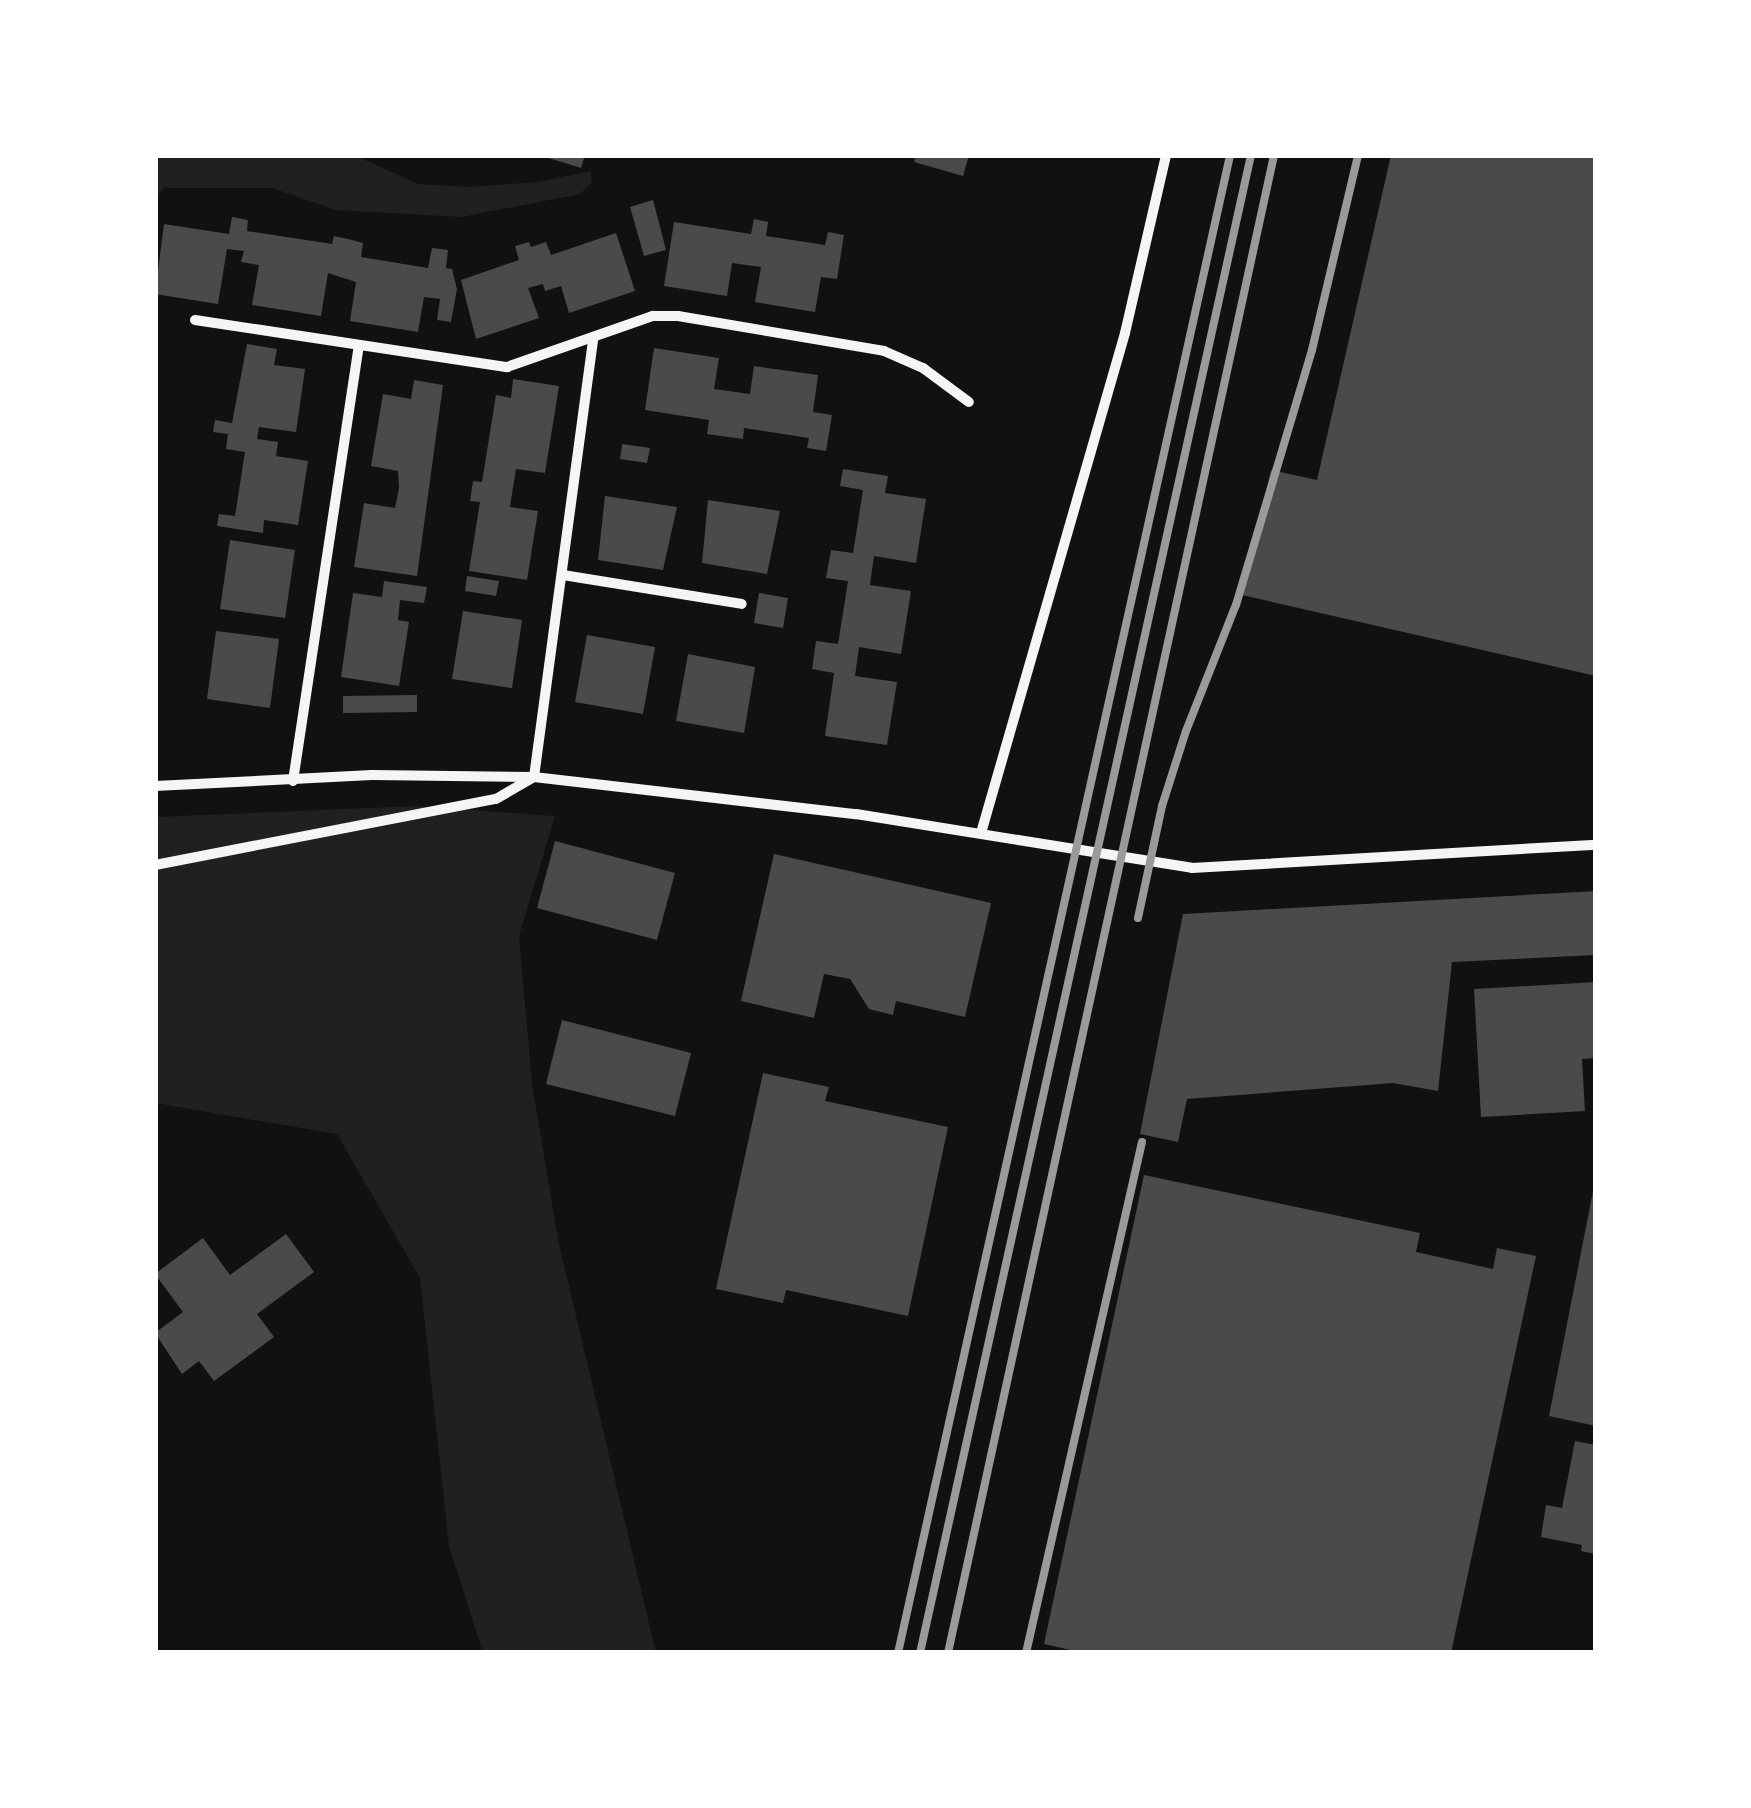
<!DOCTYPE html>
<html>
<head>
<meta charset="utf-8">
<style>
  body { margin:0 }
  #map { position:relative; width:1751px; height:1808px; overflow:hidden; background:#111; font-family:"Source Sans 3",sans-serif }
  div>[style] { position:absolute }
  .green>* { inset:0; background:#202020 }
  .building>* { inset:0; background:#4a4a4a }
  .minor>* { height:10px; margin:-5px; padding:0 5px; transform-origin:5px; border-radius:5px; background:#f5f5f5 }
  .rail>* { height:8px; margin:-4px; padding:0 4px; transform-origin:4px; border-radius:4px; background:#9a9a9a }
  span { translate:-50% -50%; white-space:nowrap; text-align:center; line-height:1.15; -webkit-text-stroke:8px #fff; paint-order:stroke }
  .frame { position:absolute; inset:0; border:158px solid #fff; pointer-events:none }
</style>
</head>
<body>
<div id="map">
  <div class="green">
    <div style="clip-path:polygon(155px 155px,354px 155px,418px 184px,468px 187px,537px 182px,591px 171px,592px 182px,580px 194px,461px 217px,335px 210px,272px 188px,165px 188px,155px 197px)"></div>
    <div style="clip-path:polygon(417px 806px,555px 816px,519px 936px,532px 1084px,559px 1244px,656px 1653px,483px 1653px,449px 1546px,420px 1278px,337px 1134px,155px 1103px,155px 817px)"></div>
  </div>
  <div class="building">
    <div style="clip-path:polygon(539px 155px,585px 155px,581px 168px)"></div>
    <div style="clip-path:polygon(916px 155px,969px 155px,963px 176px,914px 162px)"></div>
    <div style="clip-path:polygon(1391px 155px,1596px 155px,1596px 676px,1242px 595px,1271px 470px,1317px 480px)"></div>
    <div style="clip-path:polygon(653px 200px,666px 250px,644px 256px,630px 207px)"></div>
    <div style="clip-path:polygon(232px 217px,248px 220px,247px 231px,332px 244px,334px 236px,348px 239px,363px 243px,361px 257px,428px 268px,432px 248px,448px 250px,446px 268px,452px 269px,457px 289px,451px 322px,437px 320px,440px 299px,424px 297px,418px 332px,350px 321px,356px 282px,328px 273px,321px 316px,252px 305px,259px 265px,241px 262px,244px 251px,227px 249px,218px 304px,155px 294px,164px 224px,229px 234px)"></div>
    <div style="clip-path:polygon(754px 219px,768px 222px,766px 236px,825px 245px,828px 232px,844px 235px,837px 279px,821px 277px,815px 312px,755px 302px,761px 267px,732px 263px,727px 296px,664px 286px,674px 222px,751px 234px)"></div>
    <div style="clip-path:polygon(616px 233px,635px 291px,569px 313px,561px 286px,545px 291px,543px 284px,528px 288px,539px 318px,476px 339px,461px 280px,519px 260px,515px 246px,529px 242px,531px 247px,546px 242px,551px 255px)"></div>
    <div style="clip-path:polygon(247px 344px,277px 349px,274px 365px,305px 369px,296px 432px,259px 427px,257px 439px,278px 442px,276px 456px,308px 461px,298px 525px,264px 520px,263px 533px,217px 526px,219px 514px,235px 516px,245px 452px,226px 449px,228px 434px,213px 432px,215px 420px,232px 423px)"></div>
    <div style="clip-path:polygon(654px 348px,719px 358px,714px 389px,750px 394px,754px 366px,818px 375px,813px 412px,832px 415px,826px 451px,807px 448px,809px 438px,744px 428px,743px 439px,707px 434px,709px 420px,645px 410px)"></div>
    <div style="clip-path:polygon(513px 379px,559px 386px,545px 473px,516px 469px,513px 487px,510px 507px,538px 511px,527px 580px,469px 571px,480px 502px,470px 501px,473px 481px,482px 482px,496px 395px,511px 398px)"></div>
    <div style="clip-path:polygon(414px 380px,443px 385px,417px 576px,354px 567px,364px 503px,395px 508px,399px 488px,398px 471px,371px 466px,383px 394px,411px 399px)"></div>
    <div style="clip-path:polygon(622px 444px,650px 448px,647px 463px,620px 459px)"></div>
    <div style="clip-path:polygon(843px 469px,888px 476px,885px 493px,926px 499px,916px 563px,874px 556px,870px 585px,911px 591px,901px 654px,859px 647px,855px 676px,897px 682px,887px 745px,825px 736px,834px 673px,812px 669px,816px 641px,838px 644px,843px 613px,848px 581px,826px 578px,831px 550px,853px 553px,858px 522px,863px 490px,840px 486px)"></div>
    <div style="clip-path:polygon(605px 496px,677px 507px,663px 570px,598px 560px)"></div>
    <div style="clip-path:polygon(708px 500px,780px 511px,767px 574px,702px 563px)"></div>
    <div style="clip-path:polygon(230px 540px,295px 550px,285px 618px,220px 609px)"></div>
    <div style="clip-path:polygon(467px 576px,499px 581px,496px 596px,465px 591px)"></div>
    <div style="clip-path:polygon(384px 581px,427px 587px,424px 603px,400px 600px,398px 620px,409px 622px,399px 686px,341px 677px,353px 593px,382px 597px)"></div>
    <div style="clip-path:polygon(759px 593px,788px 598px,783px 628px,754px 623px)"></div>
    <div style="clip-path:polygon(463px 611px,522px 620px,512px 688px,452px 679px)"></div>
    <div style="clip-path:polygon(216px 631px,279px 639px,270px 708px,207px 699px)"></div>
    <div style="clip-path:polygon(587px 635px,655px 647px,643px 714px,575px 702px)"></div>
    <div style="clip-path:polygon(688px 654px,755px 667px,744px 733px,676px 721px)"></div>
    <div style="clip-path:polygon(417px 695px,417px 712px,343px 713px,343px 696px)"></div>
    <div style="clip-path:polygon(555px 841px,675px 873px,657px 940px,537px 908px)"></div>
    <div style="clip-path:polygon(774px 854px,991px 903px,965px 1017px,896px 1001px,893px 1015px,869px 1009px,850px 979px,824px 974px,814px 1018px,741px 1001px)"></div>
    <div style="clip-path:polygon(1596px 891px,1596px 955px,1452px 962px,1438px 1091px,1393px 1083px,1187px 1099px,1178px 1142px,1140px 1134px,1183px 914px)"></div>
    <div style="clip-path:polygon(1596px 982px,1596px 1058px,1582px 1059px,1585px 1111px,1481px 1117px,1474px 989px)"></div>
    <div style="clip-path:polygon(562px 1020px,691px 1053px,675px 1116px,546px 1084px)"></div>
    <div style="clip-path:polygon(763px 1073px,829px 1087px,825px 1101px,948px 1127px,908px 1316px,786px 1290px,783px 1303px,716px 1289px)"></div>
    <div style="clip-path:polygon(1144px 1175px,1420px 1233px,1416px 1252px,1493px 1269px,1497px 1248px,1536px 1256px,1451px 1653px,1084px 1653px,1044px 1644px)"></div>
    <div style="clip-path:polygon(1594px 1186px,1596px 1186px,1596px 1426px,1549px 1416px)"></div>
    <div style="clip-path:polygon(286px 1234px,314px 1272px,257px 1314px,274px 1337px,214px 1381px,199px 1361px,182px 1374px,155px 1333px,183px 1312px,155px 1274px,203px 1238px,230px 1275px)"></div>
    <div style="clip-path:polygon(1575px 1441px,1596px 1445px,1596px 1554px,1581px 1551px,1582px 1545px,1541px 1537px,1546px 1505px,1562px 1508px)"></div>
  </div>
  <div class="minor">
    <div style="left:195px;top:320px;width:316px;rotate:8.6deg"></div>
    <div style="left:507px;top:367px;width:155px;rotate:-19.3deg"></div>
    <div style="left:653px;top:316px;width:25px"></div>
    <div style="left:678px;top:316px;width:209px;rotate:9.6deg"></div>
    <div style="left:884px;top:351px;width:43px;rotate:23.6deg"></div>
    <div style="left:923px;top:368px;width:57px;rotate:36.5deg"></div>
    <div style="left:563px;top:575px;width:181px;rotate:9.2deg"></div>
    <div style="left:293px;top:781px;width:441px;rotate:-81.4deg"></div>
    <div style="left:155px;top:786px;width:217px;rotate:-2.9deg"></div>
    <div style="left:372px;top:775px;width:162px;rotate:0.7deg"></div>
    <div style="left:534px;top:777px;width:324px;rotate:6.6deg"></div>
    <div style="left:856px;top:814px;width:340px;rotate:9.1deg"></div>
    <div style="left:1192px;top:868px;width:405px;rotate:-3.3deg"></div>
    <div style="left:981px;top:833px;width:520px;rotate:-73.93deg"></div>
    <div style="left:1125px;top:333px;width:183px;rotate:-77deg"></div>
    <div style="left:155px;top:865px;width:347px;rotate:-11deg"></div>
    <div style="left:496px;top:799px;width:44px;rotate:-30.1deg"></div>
    <div style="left:534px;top:777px;width:443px;rotate:-82.3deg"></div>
  </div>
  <div class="rail">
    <div style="left:1138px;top:918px;width:115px;rotate:-77.9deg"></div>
    <div style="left:1162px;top:806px;width:79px;rotate:-72.3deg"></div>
    <div style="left:1186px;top:731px;width:136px;rotate:-68.4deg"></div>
    <div style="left:1236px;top:605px;width:266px;rotate:-73.4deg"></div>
    <div style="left:1312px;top:350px;width:200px;rotate:-76.7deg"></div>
    <div style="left:898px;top:1653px;width:1534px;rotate:-77.5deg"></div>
    <div style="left:920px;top:1653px;width:1534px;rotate:-77.54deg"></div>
    <div style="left:948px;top:1653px;width:1533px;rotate:-77.72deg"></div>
    <div style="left:1026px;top:1653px;width:524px;rotate:-77.21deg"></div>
  </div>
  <div class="frame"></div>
</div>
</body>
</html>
